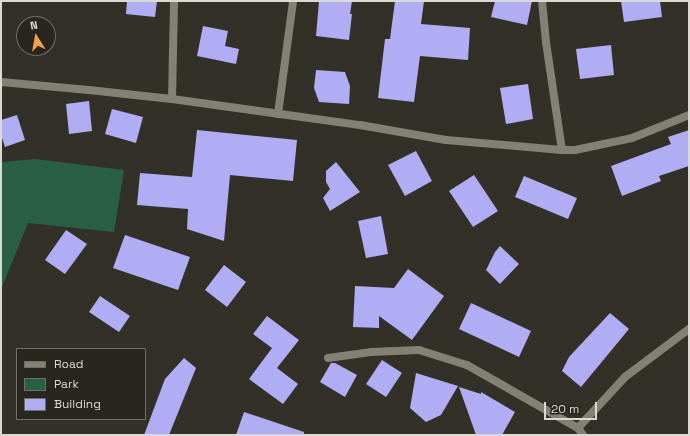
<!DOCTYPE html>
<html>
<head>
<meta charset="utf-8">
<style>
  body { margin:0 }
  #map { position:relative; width:690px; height:436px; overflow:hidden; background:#333127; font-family:"Space Grotesk",sans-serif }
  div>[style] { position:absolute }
  .green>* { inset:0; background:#296044 }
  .building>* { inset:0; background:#b0adf4 }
  .minor>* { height:8px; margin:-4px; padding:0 4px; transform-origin:4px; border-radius:4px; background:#838175 }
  span { translate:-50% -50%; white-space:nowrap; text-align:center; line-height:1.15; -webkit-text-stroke:4px #29271d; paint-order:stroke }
  .frame { position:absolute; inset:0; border:2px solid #dad9d3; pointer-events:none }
  .legend { position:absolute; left:16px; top:348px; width:130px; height:72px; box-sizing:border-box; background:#29271d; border:1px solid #706e66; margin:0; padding:5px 7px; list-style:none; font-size:12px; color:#dad9d3 }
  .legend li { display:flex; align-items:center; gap:8px; height:20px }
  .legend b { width:20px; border:1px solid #706e66 }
  .north { position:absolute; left:16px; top:16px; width:40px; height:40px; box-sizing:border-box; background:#29271d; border:1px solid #706e66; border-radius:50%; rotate:349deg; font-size:11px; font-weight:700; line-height:16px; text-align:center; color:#dad9d3 }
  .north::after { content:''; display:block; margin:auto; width:14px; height:18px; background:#f7a149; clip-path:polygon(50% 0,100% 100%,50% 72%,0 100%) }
  .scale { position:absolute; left:544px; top:402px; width:53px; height:18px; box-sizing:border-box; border:2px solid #dad9d3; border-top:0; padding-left:5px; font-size:12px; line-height:14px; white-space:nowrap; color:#dad9d3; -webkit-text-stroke:3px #29271d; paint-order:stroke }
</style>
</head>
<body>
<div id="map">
  <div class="green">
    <div style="clip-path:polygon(35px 159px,124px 170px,114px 232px,28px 223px,2px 287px,1px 162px)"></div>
  </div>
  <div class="building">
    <div style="clip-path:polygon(127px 1px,157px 1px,155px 17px,126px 14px)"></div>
    <div style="clip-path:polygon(319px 1px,352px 1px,350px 14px,352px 14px,349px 40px,316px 36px)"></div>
    <div style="clip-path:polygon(395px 1px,424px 1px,421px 24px,470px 28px,468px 60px,420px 56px,414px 102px,378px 98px,385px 39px,390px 39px)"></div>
    <div style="clip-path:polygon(495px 1px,532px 1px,527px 25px,491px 17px)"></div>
    <div style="clip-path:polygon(621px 1px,660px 1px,662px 17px,624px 22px)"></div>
    <div style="clip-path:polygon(203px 26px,228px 31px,225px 46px,239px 49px,236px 64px,197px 56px)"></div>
    <div style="clip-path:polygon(611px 45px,614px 75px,580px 79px,576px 49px)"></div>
    <div style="clip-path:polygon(316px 70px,345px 72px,350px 86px,349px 104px,319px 102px,314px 88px)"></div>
    <div style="clip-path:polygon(528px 84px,533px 119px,506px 124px,500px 88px)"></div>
    <div style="clip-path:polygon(89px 101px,92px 131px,69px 134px,66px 104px)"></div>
    <div style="clip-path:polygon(112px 109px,143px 117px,136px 143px,105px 134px)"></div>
    <div style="clip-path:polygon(17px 115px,25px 140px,5px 147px,1px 135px,1px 120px)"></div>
    <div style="clip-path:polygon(197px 130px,297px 140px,293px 181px,230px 175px,224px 241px,187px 229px,188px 209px,137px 205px,140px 173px,192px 177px)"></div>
    <div style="clip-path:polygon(689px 130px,689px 166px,659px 176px,661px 181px,622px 196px,611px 166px,671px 144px,668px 137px)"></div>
    <div style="clip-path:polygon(416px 151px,432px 181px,405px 196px,388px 165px)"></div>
    <div style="clip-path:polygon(336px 162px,360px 192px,330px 211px,323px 198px,330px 189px,326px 182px,326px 171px)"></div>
    <div style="clip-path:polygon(474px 175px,498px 211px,473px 227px,449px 191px)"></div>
    <div style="clip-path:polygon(524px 176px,577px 198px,568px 219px,515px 197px)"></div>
    <div style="clip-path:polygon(381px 216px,388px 254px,366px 258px,358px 221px)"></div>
    <div style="clip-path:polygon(66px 230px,87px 244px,65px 274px,45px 260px)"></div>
    <div style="clip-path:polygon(125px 235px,190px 257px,178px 290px,113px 268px)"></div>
    <div style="clip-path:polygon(500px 246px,519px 264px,500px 284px,486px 270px,495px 252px)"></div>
    <div style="clip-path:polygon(224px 265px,246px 282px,227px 307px,205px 290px)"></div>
    <div style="clip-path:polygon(408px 269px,444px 296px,412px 340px,379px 316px,379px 328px,353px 327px,355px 286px,394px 288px)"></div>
    <div style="clip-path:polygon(100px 296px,130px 316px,119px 332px,89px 312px)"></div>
    <div style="clip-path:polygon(471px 303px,531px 331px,519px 357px,459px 329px)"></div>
    <div style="clip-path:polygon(610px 313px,629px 329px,581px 387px,562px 371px,569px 357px)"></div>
    <div style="clip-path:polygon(267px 316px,299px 340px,277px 368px,298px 384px,283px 404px,249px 379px,272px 348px,253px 334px)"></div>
    <div style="clip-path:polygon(184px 358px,196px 368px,169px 435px,144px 435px,165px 379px)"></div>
    <div style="clip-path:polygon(382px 360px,402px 373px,386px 397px,366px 384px)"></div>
    <div style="clip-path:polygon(331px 363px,335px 363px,357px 375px,345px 397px,320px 382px)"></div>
    <div style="clip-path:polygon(416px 373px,458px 386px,441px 415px,426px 422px,410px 408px)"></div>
    <div style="clip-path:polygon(459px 387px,481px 394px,481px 392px,515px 412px,502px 435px,476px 435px)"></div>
    <div style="clip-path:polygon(244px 412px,304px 432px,304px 435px,236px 435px)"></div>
  </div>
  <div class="minor">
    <div style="left:542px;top:1px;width:41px;rotate:84.4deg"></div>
    <div style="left:546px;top:42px;width:109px;rotate:81.6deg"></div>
    <div style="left:1px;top:82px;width:88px;rotate:5.2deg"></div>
    <div style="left:89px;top:90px;width:83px;rotate:6.2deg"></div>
    <div style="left:172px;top:99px;width:190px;rotate:7.9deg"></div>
    <div style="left:360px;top:125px;width:87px;rotate:9.9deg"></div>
    <div style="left:446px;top:140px;width:116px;rotate:4.9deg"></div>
    <div style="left:562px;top:150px;width:13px"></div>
    <div style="left:575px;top:150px;width:58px;rotate:-11.9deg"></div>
    <div style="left:632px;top:138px;width:61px;rotate:-22deg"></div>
    <div style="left:172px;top:99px;width:98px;rotate:-88.8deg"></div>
    <div style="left:278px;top:114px;width:114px;rotate:-82.4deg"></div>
    <div style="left:328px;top:358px;width:43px;rotate:-7.9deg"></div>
    <div style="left:371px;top:352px;width:48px;rotate:-2.4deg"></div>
    <div style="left:419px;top:350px;width:50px;rotate:17.4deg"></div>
    <div style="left:467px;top:365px;width:128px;rotate:29.6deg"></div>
    <div style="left:583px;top:435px;width:9px;rotate:-126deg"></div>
    <div style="left:578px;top:428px;width:69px;rotate:-47.3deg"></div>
    <div style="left:625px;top:377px;width:80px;rotate:-36.9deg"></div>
  </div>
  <div class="frame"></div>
  <ul class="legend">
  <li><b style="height:5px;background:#838175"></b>Road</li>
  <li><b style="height:11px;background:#296044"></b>Park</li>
  <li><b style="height:11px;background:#b0adf4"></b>Building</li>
  </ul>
  <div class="north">N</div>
  <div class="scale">20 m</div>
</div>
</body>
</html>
